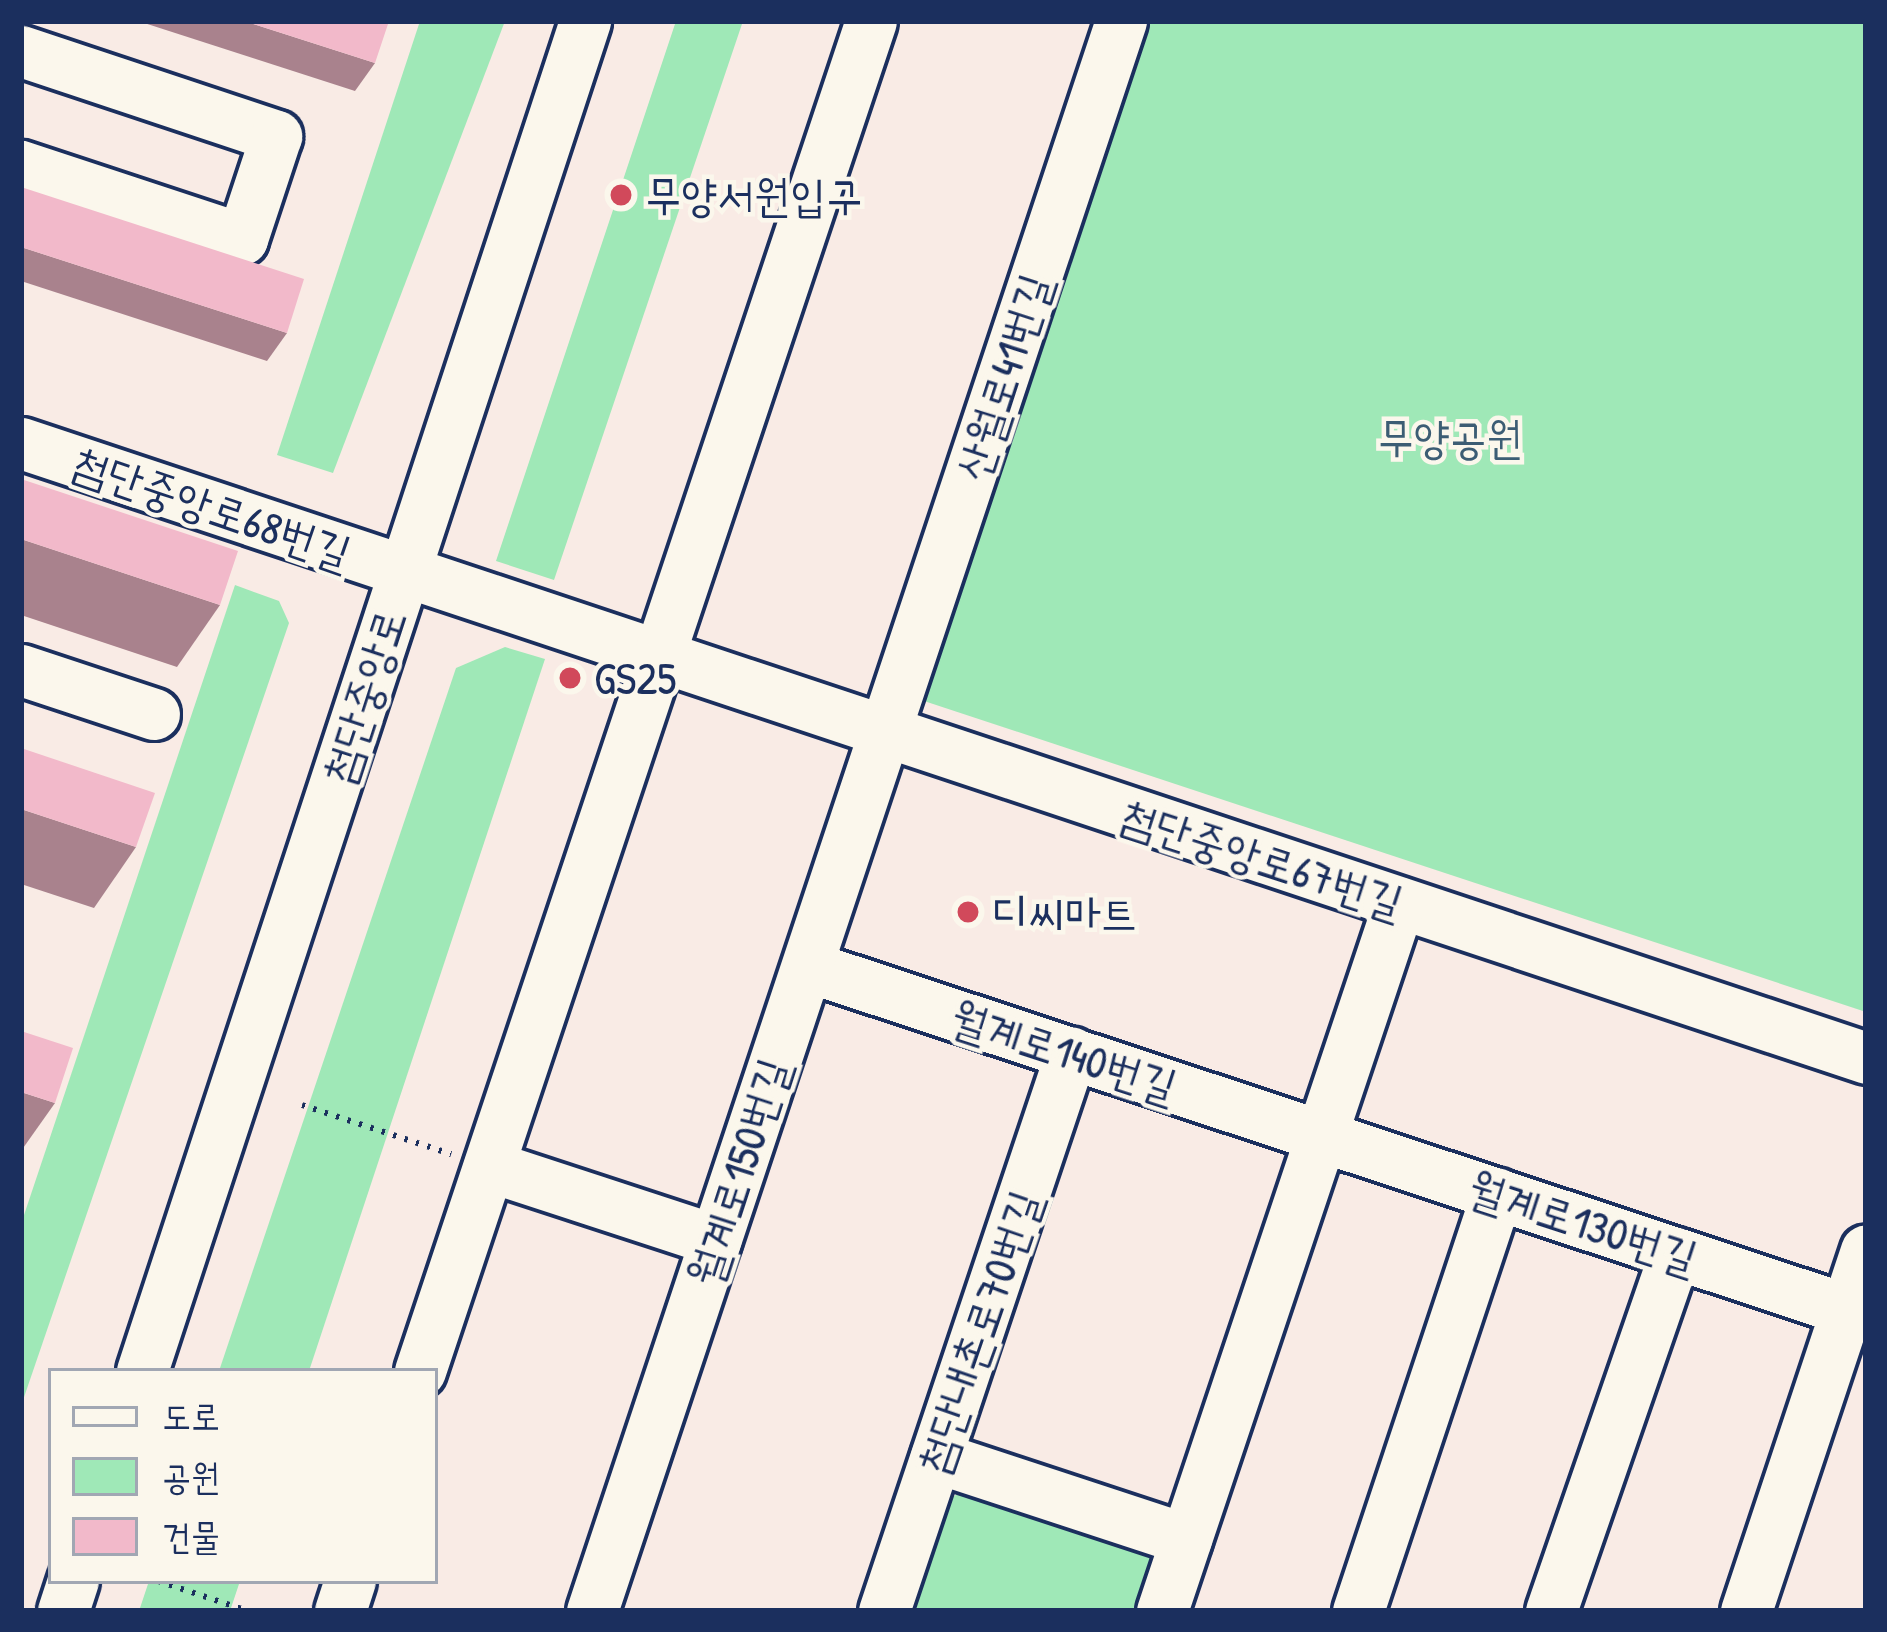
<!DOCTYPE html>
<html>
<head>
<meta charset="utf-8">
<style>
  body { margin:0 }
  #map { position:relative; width:1887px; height:1632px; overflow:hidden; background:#f9ebe5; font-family:"Patrick Hand","Poor Story",sans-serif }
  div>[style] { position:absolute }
  .green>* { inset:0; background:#9fe8b7 }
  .path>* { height:6px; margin-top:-3px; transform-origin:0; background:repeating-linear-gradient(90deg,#1b2f5e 0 3px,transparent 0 12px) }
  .roads { filter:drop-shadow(3px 0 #1b2f5e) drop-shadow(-3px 0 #1b2f5e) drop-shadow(0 3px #1b2f5e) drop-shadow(0 -3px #1b2f5e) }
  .minor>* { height:51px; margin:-25.5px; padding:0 25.5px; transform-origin:25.5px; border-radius:25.5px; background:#fbf7ec }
  .shaded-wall>* { inset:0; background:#a9828d }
  .building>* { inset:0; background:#f2b9ca }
  .dots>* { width:33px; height:33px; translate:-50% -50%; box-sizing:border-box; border:6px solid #fbf7ec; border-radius:50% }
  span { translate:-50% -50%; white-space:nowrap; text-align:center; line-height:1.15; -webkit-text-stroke:9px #fbf7ec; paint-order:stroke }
  .poi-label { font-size:45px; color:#1b2f5e }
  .left { translate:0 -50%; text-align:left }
  .street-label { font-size:45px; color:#1b2f5e }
  .park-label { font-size:45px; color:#3c5d74 }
  .frame { position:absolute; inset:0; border:24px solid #1b2f5e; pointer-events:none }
  .legend { position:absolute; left:48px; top:1368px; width:390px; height:216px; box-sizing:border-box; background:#fbf7ec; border:3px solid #a1a7b3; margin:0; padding:15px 21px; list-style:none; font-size:36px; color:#1b2f5e }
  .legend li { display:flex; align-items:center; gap:24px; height:60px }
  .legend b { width:60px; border:3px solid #a1a7b3 }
</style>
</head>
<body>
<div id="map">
  <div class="green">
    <div style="clip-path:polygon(420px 21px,505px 21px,333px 473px,277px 455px)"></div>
    <div style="clip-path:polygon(676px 21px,743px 21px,554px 580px,496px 561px)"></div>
    <div style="clip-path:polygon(1146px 21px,1866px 21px,1866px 1012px,921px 700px)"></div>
    <div style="clip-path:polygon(235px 585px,279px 601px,289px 623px,21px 1406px,21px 1224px)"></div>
    <div style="clip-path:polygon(505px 647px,545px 659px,309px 1371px,219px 1371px,456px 668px)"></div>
    <div style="clip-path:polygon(969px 1487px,1160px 1551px,1140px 1611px,908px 1611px,943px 1503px)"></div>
    <div style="clip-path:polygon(149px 1581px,240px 1581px,230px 1611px,139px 1611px)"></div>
  </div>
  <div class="path">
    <div style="left:302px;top:1105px;width:157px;rotate:18.2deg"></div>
    <div style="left:158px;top:1581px;width:95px;rotate:18.4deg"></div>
  </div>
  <div class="roads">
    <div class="minor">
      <div style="left:21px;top:51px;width:269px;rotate:18.4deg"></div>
      <div style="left:276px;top:136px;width:108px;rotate:108.3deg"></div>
      <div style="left:242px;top:239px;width:233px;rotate:-161.7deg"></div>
      <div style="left:21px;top:443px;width:1945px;rotate:18.43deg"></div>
      <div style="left:21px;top:670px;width:140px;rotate:18.3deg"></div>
      <div style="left:807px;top:966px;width:1115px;rotate:18.29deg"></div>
      <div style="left:489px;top:1166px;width:238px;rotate:18.1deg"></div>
      <div style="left:142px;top:1371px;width:1421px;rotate:-71.83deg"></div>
      <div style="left:420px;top:1371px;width:1423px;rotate:-71.53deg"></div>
      <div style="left:936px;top:1457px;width:263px;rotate:18.2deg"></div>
      <div style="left:63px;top:1611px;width:32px;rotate:-72deg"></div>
      <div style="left:340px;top:1611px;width:32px;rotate:-72deg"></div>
      <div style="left:592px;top:1611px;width:1676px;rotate:-71.6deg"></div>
      <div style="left:884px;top:1611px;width:589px;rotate:-71.47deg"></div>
      <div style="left:1162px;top:1611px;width:747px;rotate:-71.49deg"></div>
      <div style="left:1358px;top:1611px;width:440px;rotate:-71.6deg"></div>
      <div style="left:1551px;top:1611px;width:379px;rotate:-70.9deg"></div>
      <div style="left:1746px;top:1611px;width:380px;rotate:-71.6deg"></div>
    </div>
  </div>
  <div class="shaded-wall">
    <div style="clip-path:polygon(138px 21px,244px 21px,375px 63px,355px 91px)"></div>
    <div style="clip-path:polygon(21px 247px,287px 333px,267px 361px,21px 281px)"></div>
    <div style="clip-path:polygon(21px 539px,220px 605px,177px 667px,21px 615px)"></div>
    <div style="clip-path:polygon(21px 809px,136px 847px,94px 908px,21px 884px)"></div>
    <div style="clip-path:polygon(21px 1092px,55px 1103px,21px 1151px)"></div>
  </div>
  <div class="building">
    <div style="clip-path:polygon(244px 21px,389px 21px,375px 63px)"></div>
    <div style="clip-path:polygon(21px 187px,304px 279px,287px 333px,21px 247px)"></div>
    <div style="clip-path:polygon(21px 479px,238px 551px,220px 605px,21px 539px)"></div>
    <div style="clip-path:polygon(21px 748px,155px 793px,136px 847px,21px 809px)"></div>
    <div style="clip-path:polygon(21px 1031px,73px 1048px,55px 1103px,21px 1092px)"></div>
  </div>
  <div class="dots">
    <div style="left:621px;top:195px;background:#d1495b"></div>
    <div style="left:570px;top:678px;background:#d1495b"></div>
    <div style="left:968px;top:912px;background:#d1495b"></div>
  </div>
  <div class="poi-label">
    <span class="left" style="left:645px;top:195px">무양서원입구</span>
    <span class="left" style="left:594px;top:678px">GS25</span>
    <span class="left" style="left:992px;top:912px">디씨마트</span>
  </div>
  <div class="street-label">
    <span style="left:1003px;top:377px;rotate:-72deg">산월로41번길</span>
    <span style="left:212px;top:507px;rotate:19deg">첨단중앙로68번길</span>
    <span style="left:363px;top:696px;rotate:-72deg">첨단중앙로</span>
    <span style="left:1262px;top:858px;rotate:18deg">첨단중앙로67번길</span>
    <span style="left:1064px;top:1051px;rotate:18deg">월계로140번길</span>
    <span style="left:738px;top:1172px;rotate:-72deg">월계로150번길</span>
    <span style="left:1583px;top:1222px;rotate:18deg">월계로130번길</span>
    <span style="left:978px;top:1332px;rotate:-71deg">첨단내촌로70번길</span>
  </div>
  <div class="park-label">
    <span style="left:1450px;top:437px">무양공원</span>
  </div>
  <div class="frame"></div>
  <ul class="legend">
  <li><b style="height:15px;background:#fbf7ec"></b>도로</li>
  <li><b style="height:33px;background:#9fe8b7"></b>공원</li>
  <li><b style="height:33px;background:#f2b9ca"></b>건물</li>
  </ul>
</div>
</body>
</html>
